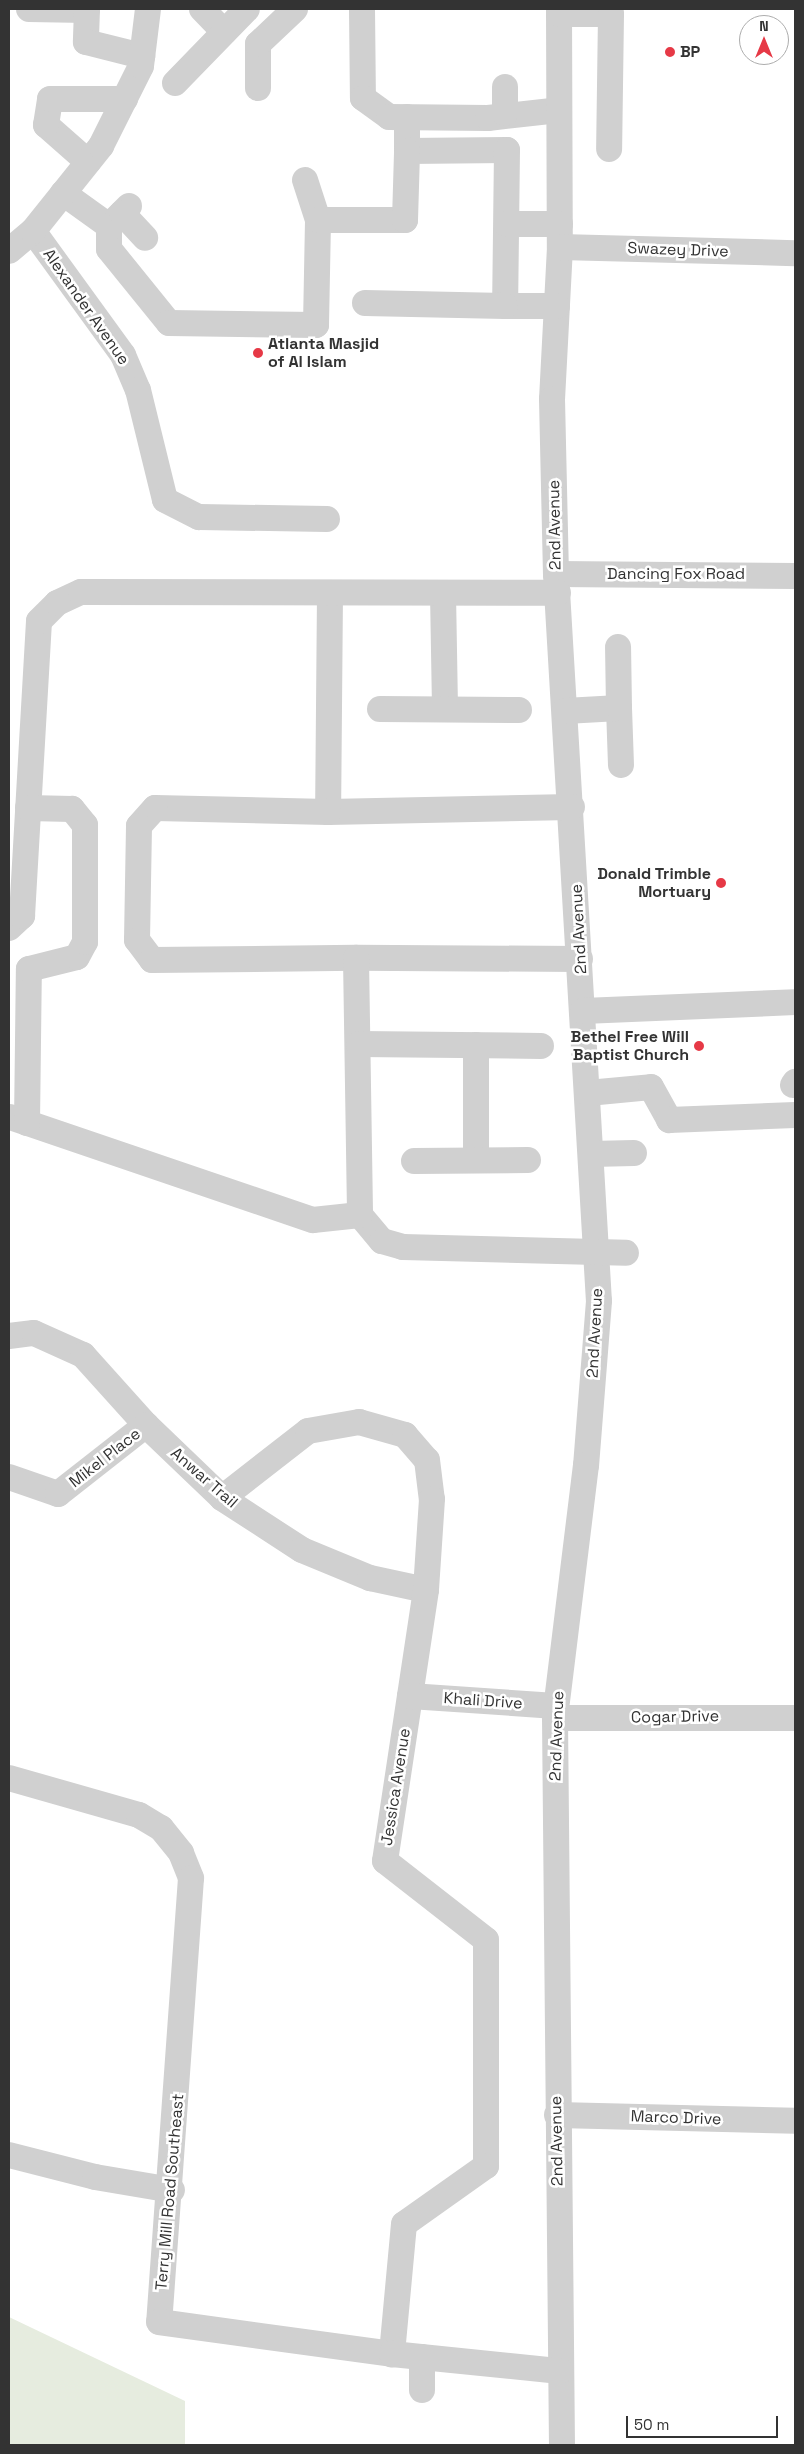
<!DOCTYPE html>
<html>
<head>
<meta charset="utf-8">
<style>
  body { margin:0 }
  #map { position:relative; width:804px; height:2454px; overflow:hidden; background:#fff; font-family:"Space Grotesk",sans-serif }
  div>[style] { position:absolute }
  .green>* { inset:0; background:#e6ecdf }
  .minor>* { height:26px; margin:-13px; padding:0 13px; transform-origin:13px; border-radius:13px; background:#d0d0d0 }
  .dots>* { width:14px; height:14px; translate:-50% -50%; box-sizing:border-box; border:2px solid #fff; border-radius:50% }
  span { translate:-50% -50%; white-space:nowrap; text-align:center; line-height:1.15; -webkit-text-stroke:5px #fff; paint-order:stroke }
  .poi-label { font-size:16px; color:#333; font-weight:700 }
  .left { translate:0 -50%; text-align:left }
  .right { translate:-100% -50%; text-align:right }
  .street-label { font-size:16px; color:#333 }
  .frame { position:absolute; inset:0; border:10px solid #333; pointer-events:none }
  .north { position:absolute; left:739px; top:15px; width:50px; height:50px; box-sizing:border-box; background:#fff; border:1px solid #adadad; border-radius:50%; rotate:0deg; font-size:14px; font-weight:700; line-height:20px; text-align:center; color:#333 }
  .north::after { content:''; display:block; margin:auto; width:18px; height:22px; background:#e63946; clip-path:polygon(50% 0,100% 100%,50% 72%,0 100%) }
  .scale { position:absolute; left:626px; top:2416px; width:152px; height:22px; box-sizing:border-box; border:2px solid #333; border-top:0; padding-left:6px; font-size:15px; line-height:18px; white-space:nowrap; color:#333; -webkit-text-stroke:4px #fff; paint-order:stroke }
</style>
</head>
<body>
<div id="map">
  <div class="green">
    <div style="clip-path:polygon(9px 2317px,185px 2401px,185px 2445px,9px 2445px)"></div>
  </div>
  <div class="minor">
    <div style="left:29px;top:9px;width:58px;rotate:1deg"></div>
    <div style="left:87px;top:9px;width:33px;rotate:92deg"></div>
    <div style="left:86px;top:42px;width:58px;rotate:14deg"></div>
    <div style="left:202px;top:9px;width:32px;rotate:46deg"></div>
    <div style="left:362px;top:9px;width:89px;rotate:89.4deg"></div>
    <div style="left:363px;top:98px;width:32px;rotate:36deg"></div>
    <div style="left:389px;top:117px;width:99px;rotate:0.6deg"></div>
    <div style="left:488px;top:118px;width:71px;rotate:-6.4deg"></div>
    <div style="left:559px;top:9px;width:238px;rotate:89.8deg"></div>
    <div style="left:560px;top:247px;width:152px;rotate:93deg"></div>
    <div style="left:552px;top:399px;width:175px;rotate:88.7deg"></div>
    <div style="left:556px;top:574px;width:728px;rotate:86.62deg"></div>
    <div style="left:599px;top:1301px;width:165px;rotate:94.5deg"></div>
    <div style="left:586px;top:1465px;width:255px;rotate:97deg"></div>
    <div style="left:555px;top:1718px;width:727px;rotate:89.45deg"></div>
    <div style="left:559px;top:14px;width:52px"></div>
    <div style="left:611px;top:14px;width:135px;rotate:90.8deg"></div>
    <div style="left:175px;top:83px;width:103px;rotate:-45.8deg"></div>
    <div style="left:258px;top:88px;width:44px;rotate:-90deg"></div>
    <div style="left:258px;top:44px;width:51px;rotate:-43.4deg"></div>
    <div style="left:505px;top:113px;width:26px;rotate:-90deg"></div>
    <div style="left:407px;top:117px;width:34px;rotate:90deg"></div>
    <div style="left:407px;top:151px;width:100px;rotate:-0.6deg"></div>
    <div style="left:507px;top:150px;width:156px;rotate:90.7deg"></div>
    <div style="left:505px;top:306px;width:52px"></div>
    <div style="left:88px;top:162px;width:56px;rotate:-138.6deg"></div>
    <div style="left:46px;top:125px;width:26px;rotate:-81deg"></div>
    <div style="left:50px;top:99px;width:75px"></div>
    <div style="left:63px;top:193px;width:57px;rotate:35.7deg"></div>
    <div style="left:129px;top:206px;width:28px;rotate:135deg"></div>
    <div style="left:109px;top:226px;width:23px;rotate:90deg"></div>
    <div style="left:109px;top:249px;width:95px;rotate:51deg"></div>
    <div style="left:169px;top:323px;width:147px;rotate:0.8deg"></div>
    <div style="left:316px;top:325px;width:105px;rotate:-88.9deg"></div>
    <div style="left:318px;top:220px;width:42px;rotate:-108deg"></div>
    <div style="left:122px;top:213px;width:34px;rotate:47deg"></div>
    <div style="left:318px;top:220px;width:87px"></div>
    <div style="left:405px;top:220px;width:69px;rotate:-88.3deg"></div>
    <div style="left:507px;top:224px;width:53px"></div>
    <div style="left:33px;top:231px;width:153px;rotate:54deg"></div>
    <div style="left:123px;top:355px;width:38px;rotate:67deg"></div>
    <div style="left:138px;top:390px;width:113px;rotate:76.2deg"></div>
    <div style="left:165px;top:500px;width:38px;rotate:27deg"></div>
    <div style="left:199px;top:517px;width:128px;rotate:0.9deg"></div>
    <div style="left:560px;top:247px;width:235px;rotate:1.5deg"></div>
    <div style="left:9px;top:251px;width:31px;rotate:-40deg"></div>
    <div style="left:33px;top:231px;width:109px;rotate:-51.3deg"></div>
    <div style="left:101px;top:146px;width:89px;rotate:-63.4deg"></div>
    <div style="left:141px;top:66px;width:57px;rotate:-83deg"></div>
    <div style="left:365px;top:303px;width:140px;rotate:1.2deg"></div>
    <div style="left:556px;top:574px;width:239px;rotate:0.5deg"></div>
    <div style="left:330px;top:593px;width:219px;rotate:90.5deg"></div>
    <div style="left:328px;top:812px;width:244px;rotate:-1.2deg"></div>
    <div style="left:443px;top:593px;width:116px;rotate:89deg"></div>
    <div style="left:619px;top:708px;width:57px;rotate:88deg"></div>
    <div style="left:380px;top:709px;width:139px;rotate:0.4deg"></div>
    <div style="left:565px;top:711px;width:54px;rotate:-3.2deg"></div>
    <div style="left:619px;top:708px;width:61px;rotate:-90.9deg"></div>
    <div style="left:328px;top:812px;width:173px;rotate:-178.7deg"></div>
    <div style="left:155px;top:808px;width:24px;rotate:132deg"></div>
    <div style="left:139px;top:826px;width:114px;rotate:91deg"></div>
    <div style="left:137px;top:940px;width:25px;rotate:53deg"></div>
    <div style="left:152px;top:960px;width:204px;rotate:-0.6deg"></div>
    <div style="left:9px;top:928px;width:18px;rotate:-43deg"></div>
    <div style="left:22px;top:916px;width:295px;rotate:-86.7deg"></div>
    <div style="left:39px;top:621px;width:25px;rotate:-45deg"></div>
    <div style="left:57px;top:603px;width:26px;rotate:-25deg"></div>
    <div style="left:81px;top:592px;width:477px;rotate:0.1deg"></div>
    <div style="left:580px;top:959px;width:224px;rotate:-179.7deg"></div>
    <div style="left:356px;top:958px;width:257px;rotate:89.1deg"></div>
    <div style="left:360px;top:1215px;width:34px;rotate:50deg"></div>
    <div style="left:382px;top:1241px;width:22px;rotate:16deg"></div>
    <div style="left:403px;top:1247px;width:223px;rotate:1.5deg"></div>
    <div style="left:583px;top:1011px;width:212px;rotate:-2.4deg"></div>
    <div style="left:359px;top:1044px;width:182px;rotate:0.6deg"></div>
    <div style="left:793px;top:1085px;width:4px;rotate:-56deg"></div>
    <div style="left:588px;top:1093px;width:63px;rotate:-5.4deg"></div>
    <div style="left:651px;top:1087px;width:38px;rotate:61deg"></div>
    <div style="left:669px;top:1120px;width:126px;rotate:-2.3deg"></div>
    <div style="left:10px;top:1117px;width:320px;rotate:18.8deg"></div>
    <div style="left:313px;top:1220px;width:47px;rotate:-6.1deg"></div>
    <div style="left:27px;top:1123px;width:154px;rotate:-89.3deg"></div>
    <div style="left:29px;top:969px;width:49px;rotate:-14deg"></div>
    <div style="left:77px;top:957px;width:17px;rotate:-62deg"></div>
    <div style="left:85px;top:942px;width:117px;rotate:-90deg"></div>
    <div style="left:85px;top:825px;width:21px;rotate:-129deg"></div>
    <div style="left:72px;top:809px;width:44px;rotate:-178.7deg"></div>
    <div style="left:591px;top:1154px;width:43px;rotate:-1.3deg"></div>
    <div style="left:476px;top:1160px;width:115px;rotate:-90deg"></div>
    <div style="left:414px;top:1161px;width:114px;rotate:-0.5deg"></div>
    <div style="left:9px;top:1336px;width:25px;rotate:-7deg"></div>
    <div style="left:34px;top:1333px;width:54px;rotate:24.2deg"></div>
    <div style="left:83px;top:1355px;width:94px;rotate:48deg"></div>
    <div style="left:146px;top:1425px;width:105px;rotate:43.8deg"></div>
    <div style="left:222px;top:1498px;width:95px;rotate:33deg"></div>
    <div style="left:302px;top:1550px;width:74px;rotate:22.4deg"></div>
    <div style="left:370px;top:1578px;width:57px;rotate:12.1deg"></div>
    <div style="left:9px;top:1477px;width:52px;rotate:19.1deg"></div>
    <div style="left:58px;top:1494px;width:112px;rotate:-38.1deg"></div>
    <div style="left:222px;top:1498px;width:109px;rotate:-37.9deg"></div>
    <div style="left:308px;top:1431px;width:52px;rotate:-10deg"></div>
    <div style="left:359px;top:1422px;width:48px;rotate:15.8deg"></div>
    <div style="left:405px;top:1435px;width:33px;rotate:49deg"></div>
    <div style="left:427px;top:1460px;width:39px;rotate:83deg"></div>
    <div style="left:432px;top:1499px;width:91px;rotate:93.8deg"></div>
    <div style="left:426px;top:1590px;width:274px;rotate:98.6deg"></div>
    <div style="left:385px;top:1861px;width:128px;rotate:38deg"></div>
    <div style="left:486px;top:1940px;width:226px;rotate:90deg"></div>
    <div style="left:486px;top:2166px;width:100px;rotate:144.7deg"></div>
    <div style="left:404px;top:2224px;width:131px;rotate:95.3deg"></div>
    <div style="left:410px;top:1696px;width:146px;rotate:3.9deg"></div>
    <div style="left:555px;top:1718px;width:240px"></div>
    <div style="left:9px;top:1778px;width:135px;rotate:15.9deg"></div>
    <div style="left:139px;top:1815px;width:26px;rotate:31deg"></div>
    <div style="left:161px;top:1828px;width:32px;rotate:51deg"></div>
    <div style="left:181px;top:1853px;width:27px;rotate:68deg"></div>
    <div style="left:191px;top:1878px;width:445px;rotate:94.1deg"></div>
    <div style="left:159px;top:2322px;width:235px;rotate:7.8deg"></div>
    <div style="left:392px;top:2354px;width:169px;rotate:5.8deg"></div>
    <div style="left:557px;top:2115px;width:238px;rotate:1.4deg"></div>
    <div style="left:9px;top:2155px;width:89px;rotate:14.3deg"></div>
    <div style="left:95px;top:2177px;width:78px;rotate:9.6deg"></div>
    <div style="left:422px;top:2357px;width:33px;rotate:90deg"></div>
  </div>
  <div class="dots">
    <div style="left:670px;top:52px;background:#e63946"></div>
    <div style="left:258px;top:353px;background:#e63946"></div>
    <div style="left:721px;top:883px;background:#e63946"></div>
    <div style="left:699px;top:1046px;background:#e63946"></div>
  </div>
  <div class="poi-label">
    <span class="left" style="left:680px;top:52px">BP</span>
    <span class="left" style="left:268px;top:353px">Atlanta Masjid<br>of Al Islam</span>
    <span class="right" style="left:711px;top:883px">Donald Trimble<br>Mortuary</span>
    <span class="right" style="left:689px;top:1046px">Bethel Free Will<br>Baptist Church</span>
  </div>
  <div class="street-label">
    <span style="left:678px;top:250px;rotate:2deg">Swazey Drive</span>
    <span style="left:86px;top:307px;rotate:55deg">Alexander Avenue</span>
    <span style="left:555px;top:525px;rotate:-91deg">2nd Avenue</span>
    <span style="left:676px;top:574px">Dancing Fox Road</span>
    <span style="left:579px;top:929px;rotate:-93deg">2nd Avenue</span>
    <span style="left:595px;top:1333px;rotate:-87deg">2nd Avenue</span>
    <span style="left:105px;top:1458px;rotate:-38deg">Mikel Place</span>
    <span style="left:204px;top:1478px;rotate:41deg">Anwar Trail</span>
    <span style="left:483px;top:1701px;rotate:4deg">Khali Drive</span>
    <span style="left:675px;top:1717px;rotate:-1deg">Cogar Drive</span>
    <span style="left:557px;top:1736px;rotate:-88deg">2nd Avenue</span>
    <span style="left:396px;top:1787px;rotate:-81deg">Jessica Avenue</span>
    <span style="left:676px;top:2118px;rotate:2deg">Marco Drive</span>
    <span style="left:557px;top:2141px;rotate:-91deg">2nd Avenue</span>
    <span style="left:170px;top:2192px;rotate:-85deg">Terry Mill Road Southeast</span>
  </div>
  <div class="frame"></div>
  <div class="north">N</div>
  <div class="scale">50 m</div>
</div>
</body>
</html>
